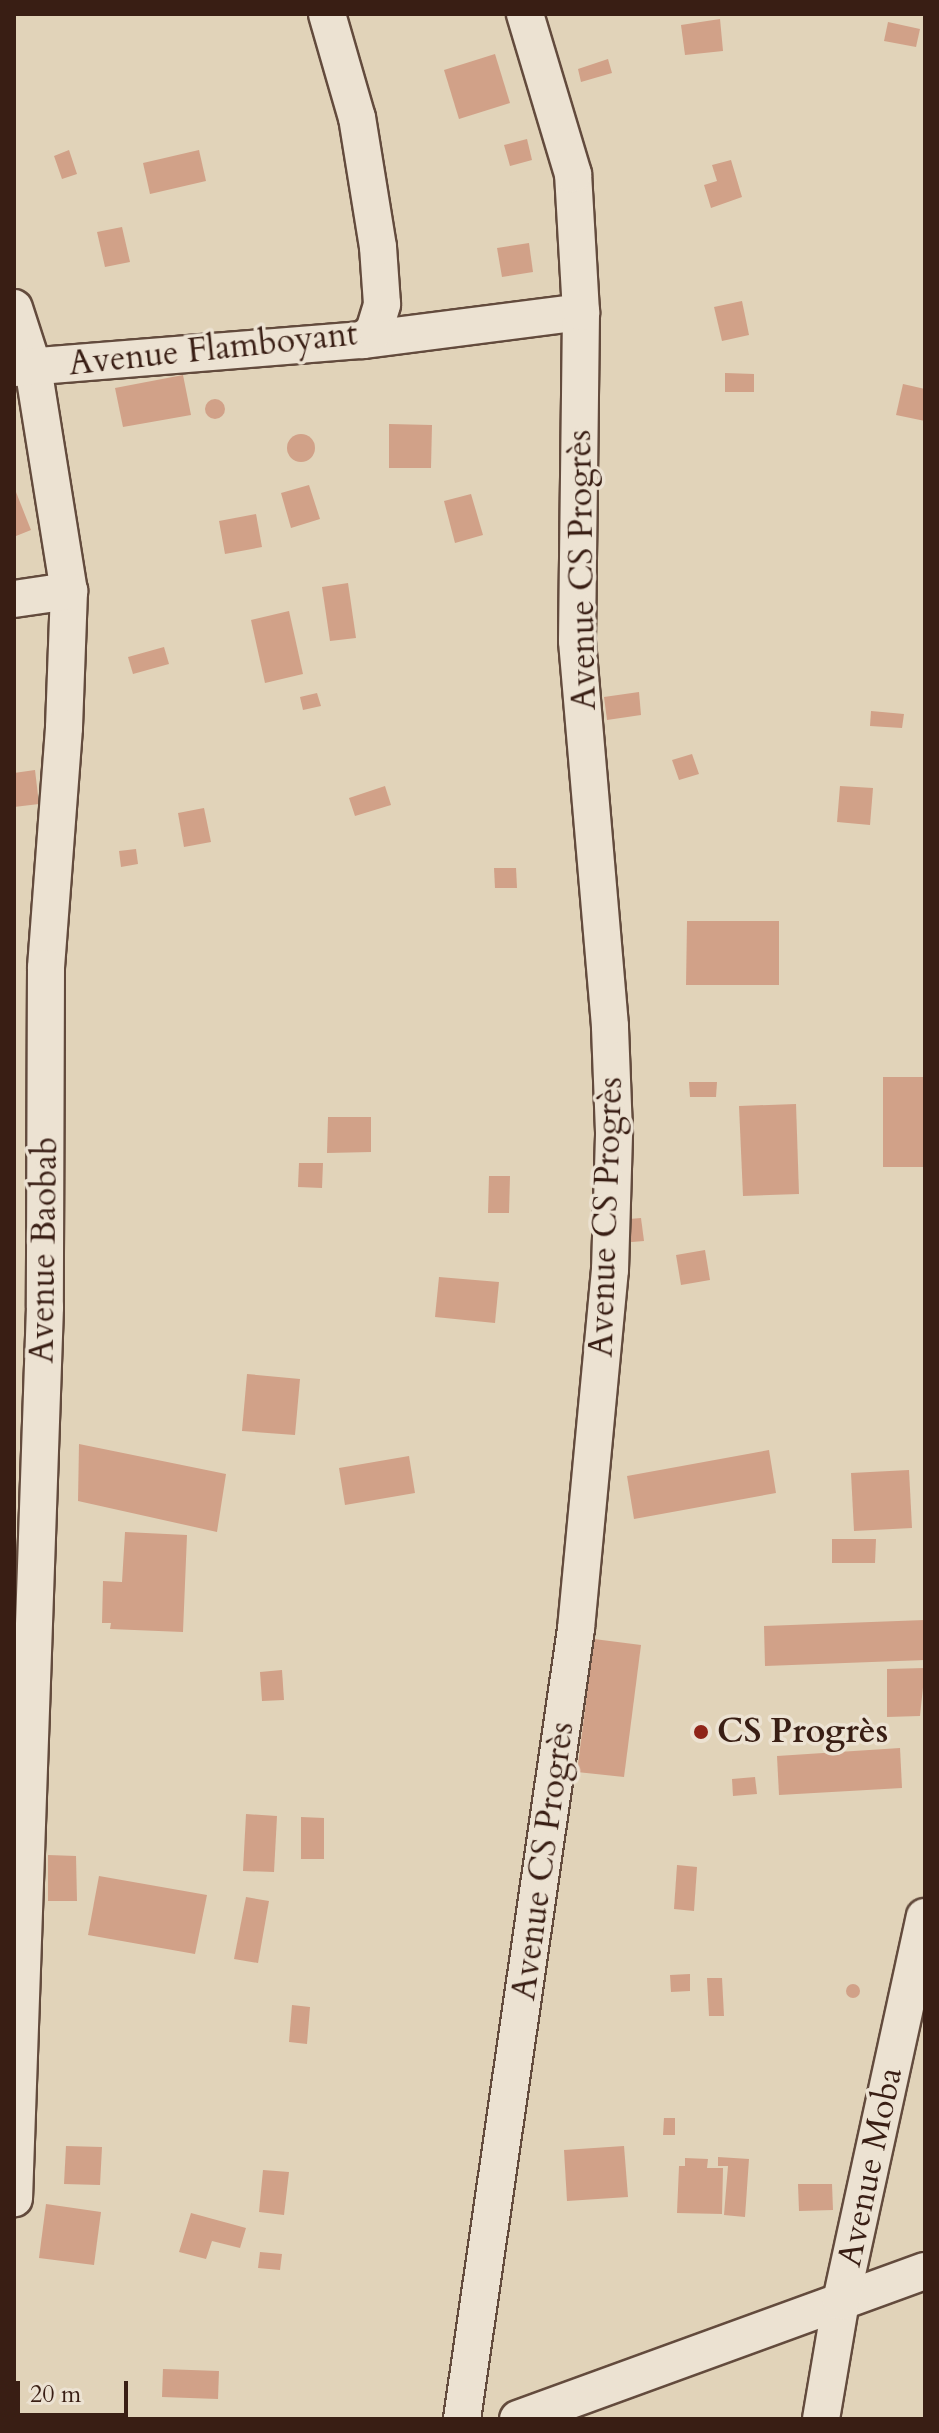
<!DOCTYPE html>
<html>
<head>
<meta charset="utf-8">
<style>
  body { margin:0 }
  #map { position:relative; width:939px; height:2433px; overflow:hidden; background:#e1d3b9; font-family:Cardo,serif }
  div>[style] { position:absolute }
  .building>* { inset:0; background:#d1a188 }
  .round { border-radius:50% }
  .roads { filter:drop-shadow(2px 0 #634b3d) drop-shadow(-2px 0 #634b3d) drop-shadow(0 2px #634b3d) drop-shadow(0 -2px #634b3d) }
  .minor>* { height:36px; margin:-18px; padding:0 18px; transform-origin:18px; border-radius:18px; background:#ece2d2 }
  .dots>* { width:22px; height:22px; translate:-50% -50%; box-sizing:border-box; border:4px solid #ece2d2; border-radius:50% }
  span { translate:-50% -50%; white-space:nowrap; text-align:center; line-height:1.15; -webkit-text-stroke:7px #ece2d2; paint-order:stroke }
  .street-label { font-size:34px; color:#391e14 }
  .poi-label { font-size:34px; color:#391e14; font-weight:700 }
  .left { translate:0 -50%; text-align:left }
  .frame { position:absolute; inset:0; border:16px solid #391e14; pointer-events:none }
  .scale { position:absolute; left:16px; top:2381px; width:112px; height:36px; box-sizing:border-box; border:4px solid #391e14; border-top:0; padding-left:10px; font-size:24px; line-height:28px; white-space:nowrap; color:#391e14; -webkit-text-stroke:6px #ece2d2; paint-order:stroke }
</style>
</head>
<body>
<div id="map">
  <div class="building">
    <div style="clip-path:polygon(720px 19px,723px 51px,685px 55px,681px 25px)"></div>
    <div style="clip-path:polygon(888px 22px,920px 29px,916px 47px,884px 41px)"></div>
    <div style="clip-path:polygon(495px 54px,510px 103px,459px 119px,444px 70px)"></div>
    <div style="clip-path:polygon(608px 59px,612px 73px,581px 82px,578px 69px)"></div>
    <div style="clip-path:polygon(527px 139px,532px 160px,510px 166px,504px 145px)"></div>
    <div style="clip-path:polygon(69px 150px,77px 174px,62px 179px,54px 156px)"></div>
    <div style="clip-path:polygon(199px 150px,206px 181px,150px 194px,143px 163px)"></div>
    <div style="clip-path:polygon(731px 160px,742px 197px,711px 208px,704px 185px,717px 181px,712px 165px)"></div>
    <div style="clip-path:polygon(122px 227px,130px 262px,105px 267px,97px 232px)"></div>
    <div style="clip-path:polygon(529px 243px,533px 272px,502px 277px,497px 248px)"></div>
    <div style="clip-path:polygon(742px 301px,749px 335px,722px 341px,714px 307px)"></div>
    <div style="clip-path:polygon(725px 373px,754px 374px,754px 392px,725px 392px)"></div>
    <div style="clip-path:polygon(183px 375px,191px 415px,123px 427px,115px 388px)"></div>
    <div style="clip-path:polygon(903px 384px,925px 389px,925px 421px,896px 415px)"></div>
    <div class="round" style="left:205px;top:399px;width:20px;height:20px"></div>
    <div style="clip-path:polygon(389px 424px,432px 425px,431px 468px,389px 468px)"></div>
    <div class="round" style="left:287px;top:434px;width:28px;height:28px"></div>
    <div style="clip-path:polygon(309px 485px,320px 519px,291px 528px,281px 493px)"></div>
    <div style="clip-path:polygon(14px 487px,31px 530px,16px 536px,14px 532px)"></div>
    <div style="clip-path:polygon(471px 494px,483px 535px,455px 543px,444px 501px)"></div>
    <div style="clip-path:polygon(256px 514px,262px 547px,225px 554px,219px 521px)"></div>
    <div style="clip-path:polygon(348px 583px,356px 638px,330px 641px,322px 587px)"></div>
    <div style="clip-path:polygon(289px 611px,303px 674px,265px 683px,251px 620px)"></div>
    <div style="clip-path:polygon(164px 647px,169px 664px,133px 674px,128px 657px)"></div>
    <div style="clip-path:polygon(639px 692px,641px 715px,607px 720px,604px 697px)"></div>
    <div style="clip-path:polygon(317px 693px,321px 706px,303px 710px,300px 697px)"></div>
    <div style="clip-path:polygon(871px 711px,904px 714px,902px 728px,870px 726px)"></div>
    <div style="clip-path:polygon(692px 754px,699px 774px,679px 780px,672px 760px)"></div>
    <div style="clip-path:polygon(35px 770px,39px 804px,14px 807px,14px 773px)"></div>
    <div style="clip-path:polygon(385px 786px,391px 805px,355px 816px,349px 798px)"></div>
    <div style="clip-path:polygon(840px 786px,873px 788px,870px 825px,837px 822px)"></div>
    <div style="clip-path:polygon(204px 808px,211px 842px,184px 847px,178px 813px)"></div>
    <div style="clip-path:polygon(136px 849px,138px 864px,121px 867px,119px 851px)"></div>
    <div style="clip-path:polygon(494px 868px,516px 868px,517px 888px,495px 888px)"></div>
    <div style="clip-path:polygon(687px 921px,779px 921px,779px 985px,686px 985px)"></div>
    <div style="clip-path:polygon(883px 1077px,925px 1077px,925px 1167px,883px 1167px)"></div>
    <div style="clip-path:polygon(689px 1082px,717px 1082px,716px 1097px,690px 1097px)"></div>
    <div style="clip-path:polygon(796px 1104px,799px 1194px,743px 1196px,739px 1106px)"></div>
    <div style="clip-path:polygon(328px 1117px,371px 1117px,371px 1152px,327px 1153px)"></div>
    <div style="clip-path:polygon(299px 1163px,323px 1163px,322px 1188px,298px 1187px)"></div>
    <div style="clip-path:polygon(489px 1176px,510px 1176px,509px 1213px,488px 1213px)"></div>
    <div style="clip-path:polygon(641px 1218px,644px 1241px,620px 1243px,617px 1220px)"></div>
    <div style="clip-path:polygon(705px 1250px,710px 1280px,681px 1285px,676px 1255px)"></div>
    <div style="clip-path:polygon(439px 1277px,499px 1282px,495px 1323px,435px 1317px)"></div>
    <div style="clip-path:polygon(247px 1374px,300px 1379px,295px 1435px,242px 1431px)"></div>
    <div style="clip-path:polygon(79px 1444px,226px 1474px,217px 1532px,78px 1501px)"></div>
    <div style="clip-path:polygon(769px 1450px,776px 1493px,634px 1519px,627px 1476px)"></div>
    <div style="clip-path:polygon(409px 1456px,415px 1493px,345px 1505px,339px 1468px)"></div>
    <div style="clip-path:polygon(909px 1470px,912px 1528px,854px 1531px,851px 1473px)"></div>
    <div style="clip-path:polygon(125px 1532px,187px 1535px,183px 1632px,110px 1629px,111px 1623px,102px 1623px,103px 1581px,122px 1582px)"></div>
    <div style="clip-path:polygon(832px 1539px,876px 1539px,875px 1563px,832px 1563px)"></div>
    <div style="clip-path:polygon(925px 1620px,925px 1660px,765px 1666px,764px 1626px)"></div>
    <div style="clip-path:polygon(594px 1639px,641px 1645px,624px 1777px,577px 1772px)"></div>
    <div style="clip-path:polygon(925px 1668px,920px 1716px,887px 1717px,887px 1669px)"></div>
    <div style="clip-path:polygon(282px 1670px,284px 1700px,262px 1701px,260px 1672px)"></div>
    <div style="clip-path:polygon(900px 1748px,902px 1788px,779px 1795px,777px 1756px)"></div>
    <div style="clip-path:polygon(755px 1777px,757px 1794px,733px 1796px,732px 1779px)"></div>
    <div style="clip-path:polygon(246px 1814px,277px 1816px,274px 1872px,243px 1871px)"></div>
    <div style="clip-path:polygon(301px 1817px,324px 1818px,324px 1859px,301px 1859px)"></div>
    <div style="clip-path:polygon(48px 1855px,76px 1856px,77px 1901px,48px 1901px)"></div>
    <div style="clip-path:polygon(677px 1865px,697px 1867px,694px 1911px,674px 1909px)"></div>
    <div style="clip-path:polygon(99px 1876px,207px 1895px,195px 1954px,88px 1935px)"></div>
    <div style="clip-path:polygon(246px 1897px,269px 1901px,258px 1963px,234px 1959px)"></div>
    <div style="clip-path:polygon(690px 1974px,690px 1991px,671px 1992px,670px 1975px)"></div>
    <div style="clip-path:polygon(707px 1978px,722px 1978px,724px 2016px,709px 2016px)"></div>
    <div class="round" style="left:846px;top:1984px;width:14px;height:14px"></div>
    <div style="clip-path:polygon(292px 2005px,310px 2007px,307px 2044px,289px 2042px)"></div>
    <div style="clip-path:polygon(664px 2118px,675px 2118px,675px 2135px,663px 2135px)"></div>
    <div style="clip-path:polygon(66px 2146px,102px 2147px,100px 2185px,64px 2184px)"></div>
    <div style="clip-path:polygon(624px 2146px,628px 2197px,567px 2201px,564px 2150px)"></div>
    <div style="clip-path:polygon(718px 2157px,749px 2159px,745px 2217px,724px 2215px,728px 2166px,718px 2166px)"></div>
    <div style="clip-path:polygon(685px 2158px,708px 2159px,707px 2168px,723px 2168px,722px 2214px,677px 2213px,679px 2166px,685px 2166px)"></div>
    <div style="clip-path:polygon(263px 2170px,289px 2172px,284px 2215px,259px 2212px)"></div>
    <div style="clip-path:polygon(798px 2184px,832px 2184px,833px 2210px,799px 2211px)"></div>
    <div style="clip-path:polygon(46px 2204px,101px 2212px,94px 2265px,39px 2258px)"></div>
    <div style="clip-path:polygon(191px 2213px,246px 2228px,240px 2248px,212px 2241px,206px 2259px,179px 2252px)"></div>
    <div style="clip-path:polygon(260px 2252px,282px 2254px,280px 2270px,258px 2268px)"></div>
    <div style="clip-path:polygon(163px 2369px,219px 2371px,218px 2399px,162px 2397px)"></div>
  </div>
  <div class="roads">
    <div class="minor">
      <div style="left:14px;top:308px;width:62px;rotate:72.1deg"></div>
      <div style="left:33px;top:367px;width:227px;rotate:80.9deg"></div>
      <div style="left:69px;top:591px;width:137px;rotate:92.1deg"></div>
      <div style="left:64px;top:728px;width:241px;rotate:94.3deg"></div>
      <div style="left:46px;top:968px;width:339px;rotate:90.2deg"></div>
      <div style="left:45px;top:1307px;width:892px;rotate:91.99deg"></div>
      <div style="left:363px;top:340px;width:220px;rotate:-7.3deg"></div>
      <div style="left:14px;top:368px;width:350px;rotate:-4.6deg"></div>
      <div style="left:363px;top:340px;width:14px;rotate:-39deg"></div>
      <div style="left:374px;top:331px;width:28px;rotate:-73deg"></div>
      <div style="left:382px;top:304px;width:57px;rotate:-94deg"></div>
      <div style="left:378px;top:247px;width:131px;rotate:-99.2deg"></div>
      <div style="left:357px;top:118px;width:108px;rotate:-106.1deg"></div>
      <div style="left:14px;top:599px;width:56px;rotate:-8.3deg"></div>
      <div style="left:462px;top:2419px;width:798px;rotate:-81.79deg"></div>
      <div style="left:576px;top:1629px;width:361px;rotate:-84.6deg"></div>
      <div style="left:610px;top:1270px;width:138px;rotate:-88.3deg"></div>
      <div style="left:614px;top:1132px;width:106px;rotate:-92.2deg"></div>
      <div style="left:610px;top:1026px;width:386px;rotate:-94.9deg"></div>
      <div style="left:577px;top:641px;width:329px;rotate:-89.3deg"></div>
      <div style="left:581px;top:312px;width:138px;rotate:-93.3deg"></div>
      <div style="left:573px;top:174px;width:167px;rotate:-106.7deg"></div>
      <div style="left:518px;top:2419px;width:433px;rotate:-20deg"></div>
      <div style="left:821px;top:2419px;width:120px;rotate:-80.4deg"></div>
      <div style="left:841px;top:2301px;width:393px;rotate:-77.7deg"></div>
    </div>
  </div>
  <div class="dots">
    <div style="left:701px;top:1732px;background:#8f2418"></div>
  </div>
  <div class="street-label">
    <span style="left:213px;top:349px;rotate:-6deg">Avenue Flamboyant</span>
    <span style="left:582px;top:570px;rotate:-91deg">Avenue CS Progrès</span>
    <span style="left:606px;top:1217px;rotate:-88deg">Avenue CS Progrès</span>
    <span style="left:44px;top:1250px;rotate:-89deg">Avenue Baobab</span>
    <span style="left:543px;top:1861px;rotate:-82deg">Avenue CS Progrès</span>
    <span style="left:870px;top:2167px;rotate:-78deg">Avenue Moba</span>
  </div>
  <div class="poi-label">
    <span class="left" style="left:717px;top:1732px">CS Progrès</span>
  </div>
  <div class="frame"></div>
  <div class="scale">20 m</div>
</div>
</body>
</html>
